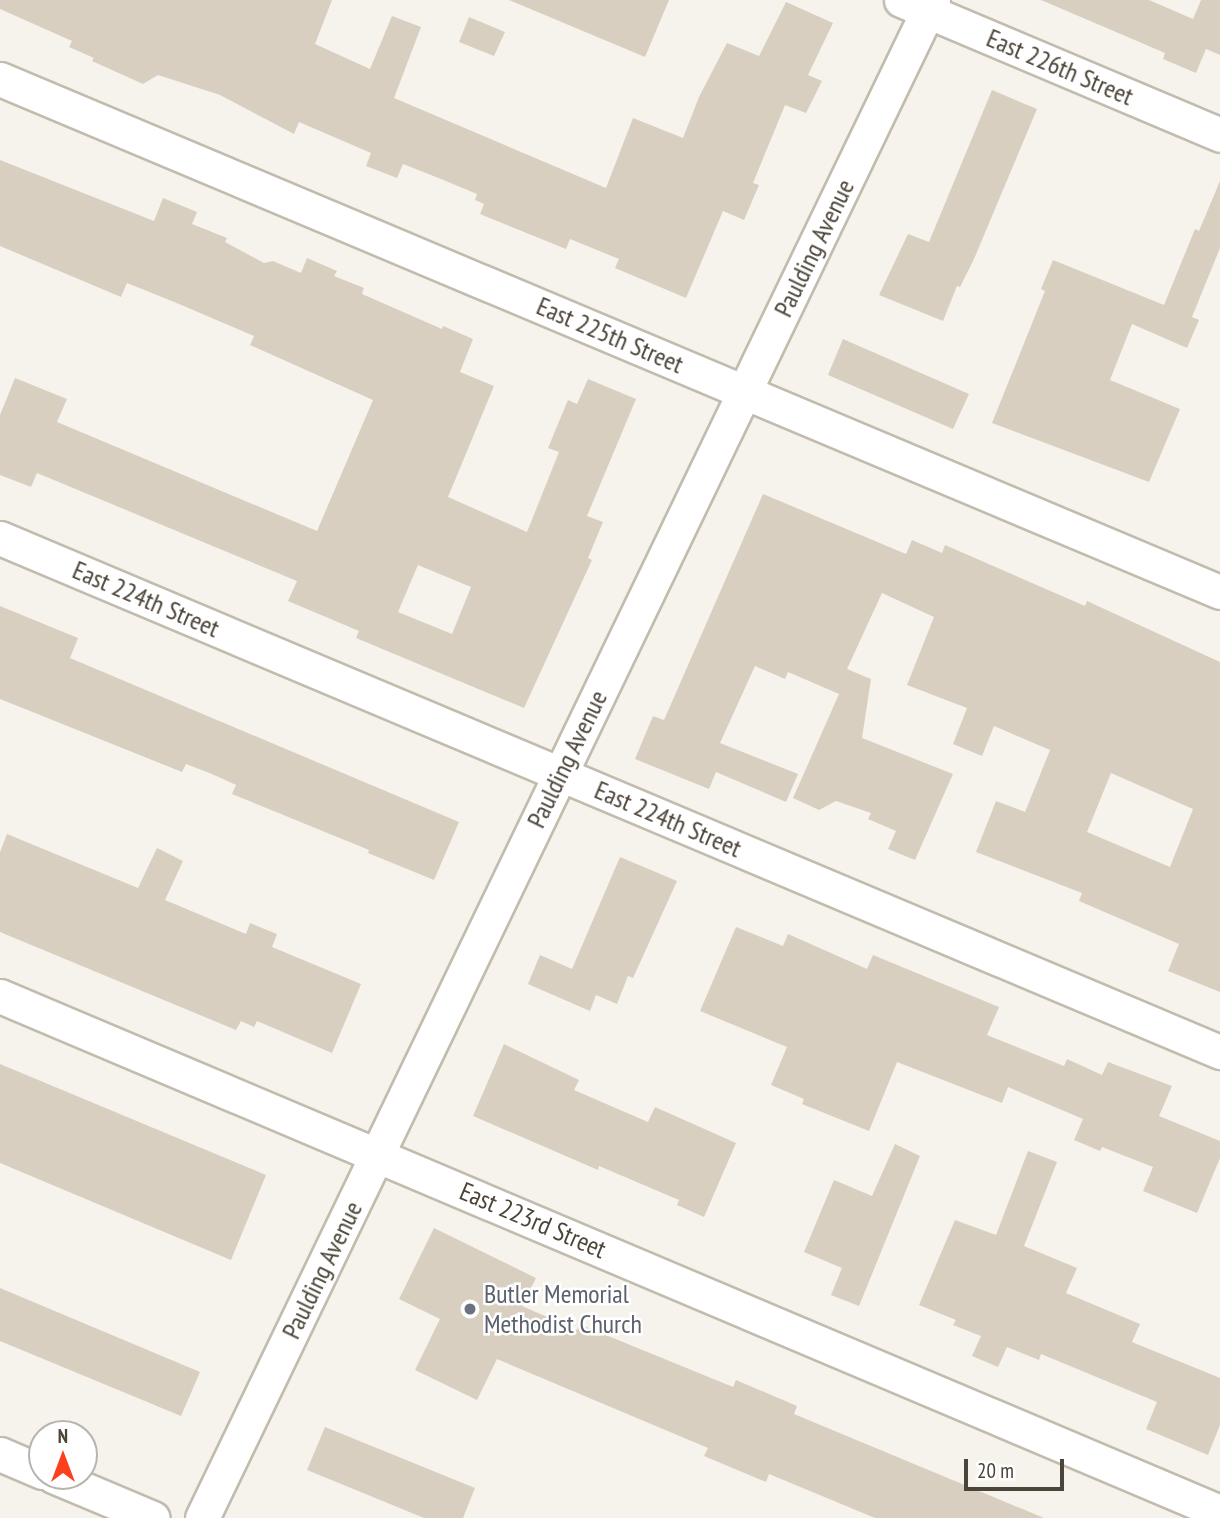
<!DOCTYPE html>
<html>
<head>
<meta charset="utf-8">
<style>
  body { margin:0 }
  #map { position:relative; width:1220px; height:1518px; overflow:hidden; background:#f6f3ec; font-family:"PT Sans Narrow",sans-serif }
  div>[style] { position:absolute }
  .building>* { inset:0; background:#d8cfc1 }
  .roads { filter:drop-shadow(2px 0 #c2bbae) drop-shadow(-2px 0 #c2bbae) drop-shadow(0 2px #c2bbae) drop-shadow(0 -2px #c2bbae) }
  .minor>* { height:33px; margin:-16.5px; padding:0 16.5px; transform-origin:16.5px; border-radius:16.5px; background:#fff }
  .dots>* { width:19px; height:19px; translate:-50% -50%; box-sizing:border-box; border:4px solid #fff; border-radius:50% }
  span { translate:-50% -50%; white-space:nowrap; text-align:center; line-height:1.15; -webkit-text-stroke:5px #fff; paint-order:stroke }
  .street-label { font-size:26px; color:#4b4439 }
  .worship-label { font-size:26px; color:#5b616d }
  .left { translate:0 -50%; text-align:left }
  .north { position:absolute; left:28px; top:1420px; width:70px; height:70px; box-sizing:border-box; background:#fff; border:2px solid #b7b4b0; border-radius:50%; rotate:0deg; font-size:19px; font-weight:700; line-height:28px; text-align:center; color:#4b4439 }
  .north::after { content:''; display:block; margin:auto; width:24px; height:32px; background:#fc3f1d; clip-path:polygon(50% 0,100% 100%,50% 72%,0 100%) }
  .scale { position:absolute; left:964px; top:1459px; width:100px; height:32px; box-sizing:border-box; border:4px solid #4b4439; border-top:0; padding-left:9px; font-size:21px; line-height:24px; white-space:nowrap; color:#4b4439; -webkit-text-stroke:5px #fff; paint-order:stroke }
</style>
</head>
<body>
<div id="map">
  <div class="building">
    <div style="clip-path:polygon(0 0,332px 0,315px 44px,370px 69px,392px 16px,421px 27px,394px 98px,606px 188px,633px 118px,683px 138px,699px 97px,727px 43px,759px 56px,786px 2px,833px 23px,808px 75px,822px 81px,806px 113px,785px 105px,753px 183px,759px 185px,744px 220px,723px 211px,686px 298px,615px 268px,619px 259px,570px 239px,566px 249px,480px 214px,484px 204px,475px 200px,477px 194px,441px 179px,403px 164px,397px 178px,366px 166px,371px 153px,299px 122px,294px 134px,220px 95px,158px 75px,143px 84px,92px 61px,94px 58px,69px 47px,72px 41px,0 9px)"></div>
    <div style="clip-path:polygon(509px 0,669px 0,645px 57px)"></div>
    <div style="clip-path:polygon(1041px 0,1149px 0,1193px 19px,1201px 0,1220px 0,1220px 55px,1206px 49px,1196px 73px,1163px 59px,1165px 53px)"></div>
    <div style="clip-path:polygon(469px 17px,505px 32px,494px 56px,459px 42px)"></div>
    <div style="clip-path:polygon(992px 90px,1037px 109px,974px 259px,960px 287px,957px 286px,943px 321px,879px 295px,908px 234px,929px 242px)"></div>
    <div style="clip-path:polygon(evenodd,0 160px,154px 221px,163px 198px,197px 212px,192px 224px,227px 238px,225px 242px,264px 263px,273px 261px,301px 273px,307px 258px,337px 271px,334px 276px,364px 288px,362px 294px,442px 329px,443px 326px,473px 339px,460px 372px,494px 386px,448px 497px,527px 532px,559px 452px,548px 448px,568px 400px,577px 404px,588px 379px,636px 399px,587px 516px,603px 522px,588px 558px,592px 560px,524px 708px,356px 638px,359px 631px,288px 601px,297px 581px,37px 473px,31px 487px,0 475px,0 415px,15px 378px,67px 399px,57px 422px,317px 531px,373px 400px,250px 345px,254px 336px,179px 304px,127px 283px,121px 297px,0 246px,0 160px,418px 565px,471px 587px,452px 634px,398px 612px,418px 565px)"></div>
    <div style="clip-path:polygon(1220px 181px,1220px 248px,1192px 317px,1199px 320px,1187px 348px,1132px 324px,1110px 380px,1180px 409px,1149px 482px,992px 423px,1045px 291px,1041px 289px,1053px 260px,1164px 305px,1195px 229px,1199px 231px)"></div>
    <div style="clip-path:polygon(843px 339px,969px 394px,953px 429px,828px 375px)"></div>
    <div style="clip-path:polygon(evenodd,763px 494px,906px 554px,912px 540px,942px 553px,945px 545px,1085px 606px,1087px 601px,1220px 662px,1220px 992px,1168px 971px,1179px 944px,1079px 901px,1082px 893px,976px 852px,996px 801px,1025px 812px,1050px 750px,994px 726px,982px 756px,953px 744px,967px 708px,907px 685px,934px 617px,882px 593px,847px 669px,871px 679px,862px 738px,953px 774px,915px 860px,888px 849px,896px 831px,868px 819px,871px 813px,836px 801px,819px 810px,793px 798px,839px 694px,788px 672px,785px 679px,755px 666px,720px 743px,798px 774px,786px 802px,716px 772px,709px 789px,635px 759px,653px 716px,664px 720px,763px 494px,1111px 773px,1193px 809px,1170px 867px,1087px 832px,1111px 773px)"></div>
    <div style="clip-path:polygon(0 606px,78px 638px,70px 658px,459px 822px,434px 880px,368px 853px,369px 850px,232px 794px,236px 785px,212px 774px,186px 764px,182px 772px,0 699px)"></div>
    <div style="clip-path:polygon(7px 834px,138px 888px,157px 848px,183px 861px,165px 900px,246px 934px,250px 923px,277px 934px,272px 947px,361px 984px,332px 1053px,257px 1021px,254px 1027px,241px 1021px,236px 1030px,0 932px,0 852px)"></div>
    <div style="clip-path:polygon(620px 857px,677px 881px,633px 978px,628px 976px,617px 1004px,596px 995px,590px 1011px,528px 984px,540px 955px,572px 969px)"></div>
    <div style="clip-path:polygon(736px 927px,783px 946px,788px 934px,867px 969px,873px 955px,999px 1007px,987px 1035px,1064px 1066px,1067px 1059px,1102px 1075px,1108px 1062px,1172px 1086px,1159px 1116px,1220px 1141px,1220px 1158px,1197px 1213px,1143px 1191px,1153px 1167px,1102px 1147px,1100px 1151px,1074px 1140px,1083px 1119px,1008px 1087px,1002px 1103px,897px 1062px,869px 1131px,802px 1104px,804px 1099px,771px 1085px,787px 1047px,700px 1011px)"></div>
    <div style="clip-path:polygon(504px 1044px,579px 1080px,574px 1090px,648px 1122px,655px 1107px,736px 1143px,704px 1217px,677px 1205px,679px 1200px,599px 1166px,598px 1170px,473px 1116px)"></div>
    <div style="clip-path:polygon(0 1064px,266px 1175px,231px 1260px,0 1163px)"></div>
    <div style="clip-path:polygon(895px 1144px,920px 1156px,859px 1306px,831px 1295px,842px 1268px,804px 1252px,834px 1180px,872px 1196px)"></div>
    <div style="clip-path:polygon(1028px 1151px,1057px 1162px,1024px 1246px,1077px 1268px,1066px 1293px,1140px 1324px,1132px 1342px,1220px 1378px,1220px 1425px,1208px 1455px,1146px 1429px,1157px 1402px,1041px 1354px,1039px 1360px,1007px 1347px,998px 1367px,972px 1356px,981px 1336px,953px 1325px,956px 1320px,919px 1305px,955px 1220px,996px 1235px)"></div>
    <div style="clip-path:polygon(434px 1228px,536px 1278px,522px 1306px,577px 1330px,579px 1324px,733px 1387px,736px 1380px,797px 1406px,794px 1414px,1044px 1518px,875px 1518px,769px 1474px,766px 1482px,704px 1456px,708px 1448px,497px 1359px,477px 1400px,415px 1370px,440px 1319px,399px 1299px)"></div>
    <div style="clip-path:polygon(0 1288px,200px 1372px,181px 1416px,0 1341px)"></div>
    <div style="clip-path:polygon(325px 1427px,475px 1488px,463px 1518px,424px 1518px,307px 1470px)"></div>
  </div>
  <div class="roads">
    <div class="minor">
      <div style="left:901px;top:0;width:346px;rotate:22.9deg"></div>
      <div style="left:0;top:79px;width:1323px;rotate:22.81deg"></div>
      <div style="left:0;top:538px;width:1324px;rotate:22.85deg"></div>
      <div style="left:0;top:996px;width:1325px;rotate:22.93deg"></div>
      <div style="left:0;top:1454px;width:46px;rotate:23.2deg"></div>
      <div style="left:53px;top:1476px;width:108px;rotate:22.8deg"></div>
      <div style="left:202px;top:1518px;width:1685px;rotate:-64.29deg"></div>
    </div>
  </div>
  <div class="dots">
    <div style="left:470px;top:1309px;background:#6b7280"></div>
  </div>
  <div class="street-label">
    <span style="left:1060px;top:67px;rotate:23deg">East 226th Street</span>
    <span style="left:814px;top:248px;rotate:-64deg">Paulding Avenue</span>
    <span style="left:610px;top:335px;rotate:23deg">East 225th Street</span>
    <span style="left:146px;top:599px;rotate:23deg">East 224th Street</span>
    <span style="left:567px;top:759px;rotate:-64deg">Paulding Avenue</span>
    <span style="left:668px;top:819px;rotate:23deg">East 224th Street</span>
    <span style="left:533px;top:1220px;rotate:23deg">East 223rd Street</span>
    <span style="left:322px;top:1270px;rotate:-64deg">Paulding Avenue</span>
  </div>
  <div class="worship-label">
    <span class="left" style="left:484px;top:1309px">Butler Memorial<br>Methodist Church</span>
  </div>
  <div class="north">N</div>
  <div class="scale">20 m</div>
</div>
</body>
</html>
